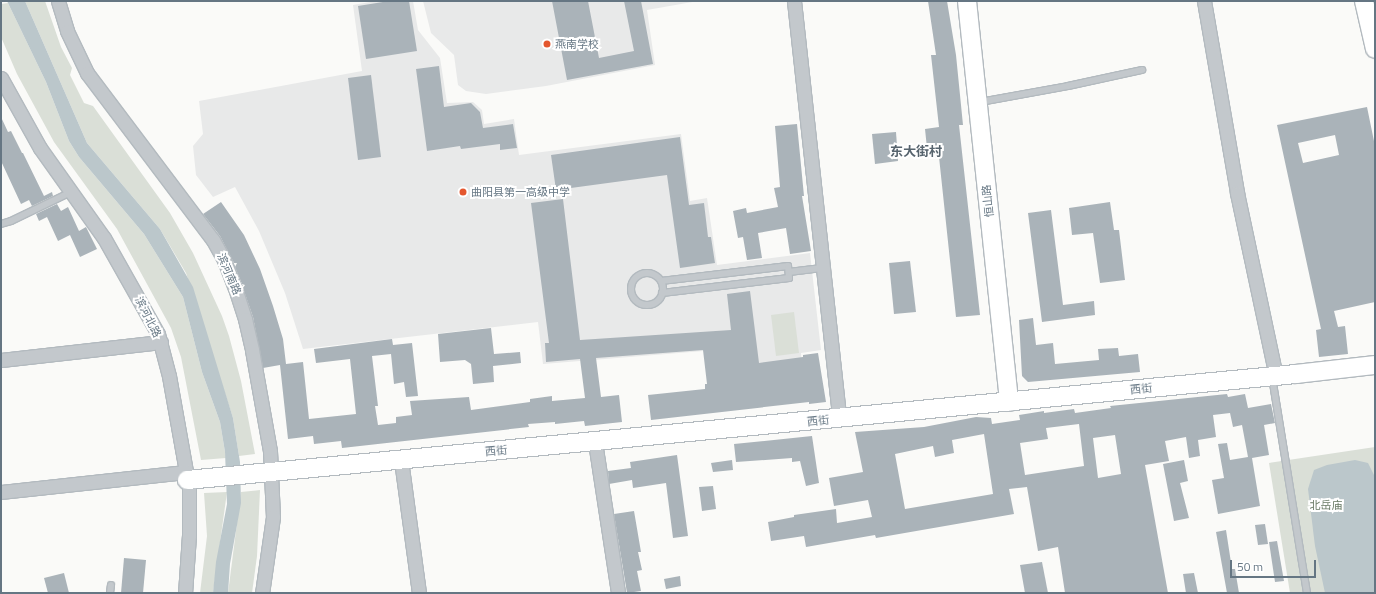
<!DOCTYPE html>
<html>
<head>
<meta charset="utf-8">
<style>
  body { margin:0 }
  #map { position:relative; width:1376px; height:594px; overflow:hidden; background:#fafaf8; font-family:"Titillium Web","Noto Sans SC",sans-serif }
  div>[style] { position:absolute }
  .built>* { inset:0; background:#e8e9e9 }
  .green>* { inset:0; background:#dadfd7 }
  .water>* { inset:0; background:#bbc7cb }
  .building>* { inset:0; background:#aab3b9 }
  .roads { filter:drop-shadow(1px 0 #b3babf) drop-shadow(-1px 0 #b3babf) drop-shadow(0 1px #b3babf) drop-shadow(0 -1px #b3babf) }
  .lane>* { height:6px; margin:-3px; padding:0 3px; transform-origin:3px; border-radius:3px; background:#c3c8cc }
  .lane>.ring { margin:-3px; padding:0; box-sizing:content-box; background:none; border:6px solid #c3c8cc; border-radius:50% }
  .street>* { height:13px; margin:-6.5px; padding:0 6.5px; transform-origin:6.5px; border-radius:6.5px; background:#c3c8cc }
  .secondary>* { height:18px; margin:-9px; padding:0 9px; transform-origin:9px; border-radius:9px; background:#fff }
  .dots>* { width:11px; height:11px; translate:-50% -50%; box-sizing:border-box; border:2px solid #fff; border-radius:50% }
  span { translate:-50% -50%; white-space:nowrap; text-align:center; line-height:1.15; -webkit-text-stroke:4px #fff; paint-order:stroke }
  .poi-label { font-size:11px; color:#657683 }
  .left { translate:0 -50%; text-align:left }
  .street-label { font-size:11px; color:#657683 }
  .park-label { font-size:11px; color:#687a64 }
  .quarter-label { font-size:13px; color:#57646e; font-weight:700 }
  .frame { position:absolute; inset:0; border:2px solid #657683; pointer-events:none }
  .scale { position:absolute; left:1230px; top:560px; width:86px; height:18px; box-sizing:border-box; border:2px solid #657683; border-top:0; padding-left:5px; font-size:12px; line-height:14px; white-space:nowrap; color:#657683; -webkit-text-stroke:3px #fff; paint-order:stroke }
</style>
</head>
<body>
<div id="map">
  <div class="built">
    <div style="clip-path:polygon(376px 1px,413px 1px,418px 30px,440px 58px,447px 103px,473px 102px,482px 110px,484px 124px,514px 119px,519px 155px,681px 134px,690px 201px,707px 198px,717px 265px,810px 253px,821px 350px,801px 353px,802px 369px,731px 377px,728px 349px,543px 364px,538px 322px,303px 349px,285px 293px,259px 231px,235px 187px,213px 197px,196px 175px,193px 146px,203px 134px,199px 101px,362px 71px,353px 5px)"></div>
    <div style="clip-path:polygon(423px 1px,698px 1px,647px 10px,655px 65px,546px 86px,486px 94px,466px 91px,458px 85px,454px 55px,431px 33px)"></div>
  </div>
  <div class="green">
    <div style="clip-path:polygon(25px 1px,45px 1px,61px 47px,72px 68px,70px 75px,84px 103px,93px 106px,170px 213px,193px 253px,222px 316px,229px 336px,241px 381px,255px 454px,239px 456px,233px 418px,186px 273px,160px 229px,87px 143px)"></div>
    <div style="clip-path:polygon(8px 3px,46px 82px,69px 141px,79px 157px,144px 234px,183px 297px,202px 372px,220px 422px,226px 458px,201px 460px,181px 357px,171px 328px,117px 229px,54px 142px,17px 74px,1px 37px,1px 4px)"></div>
    <div style="clip-path:polygon(794px 312px,799px 353px,776px 356px,771px 315px)"></div>
    <div style="clip-path:polygon(1375px 447px,1375px 593px,1290px 593px,1269px 463px)"></div>
    <div style="clip-path:polygon(260px 490px,257px 556px,252px 593px,228px 593px,241px 492px)"></div>
    <div style="clip-path:polygon(227px 492px,213px 593px,200px 593px,207px 536px,204px 493px)"></div>
  </div>
  <div class="water">
    <div style="clip-path:polygon(7px 1px,25px 1px,87px 143px,160px 229px,193px 287px,233px 418px,240px 462px,241px 503px,230px 564px,228px 593px,213px 593px,216px 562px,227px 504px,225px 452px,220px 422px,202px 372px,183px 297px,144px 234px,79px 157px,69px 141px,46px 82px)"></div>
    <div style="clip-path:polygon(1355px 460px,1368px 463px,1375px 477px,1375px 593px,1325px 593px,1315px 546px,1308px 489px,1314px 470px,1327px 465px)"></div>
  </div>
  <div class="building">
    <div style="clip-path:polygon(389px 1px,409px 1px,417px 51px,366px 59px,358px 6px)"></div>
    <div style="clip-path:polygon(552px 1px,588px 1px,599px 58px,634px 51px,624px 1px,641px 1px,653px 64px,567px 80px)"></div>
    <div style="clip-path:polygon(928px 1px,947px 1px,956px 55px,963px 125px,959px 125px,980px 315px,956px 317px,939px 157px,928px 158px,925px 129px,939px 127px,931px 55px,936px 55px)"></div>
    <div style="clip-path:polygon(439px 66px,444px 107px,471px 103px,480px 112px,483px 128px,513px 124px,517px 148px,500px 150px,500px 144px,461px 149px,460px 146px,427px 151px,416px 69px)"></div>
    <div style="clip-path:polygon(371px 75px,381px 157px,358px 160px,348px 78px)"></div>
    <div style="clip-path:polygon(evenodd,1367px 107px,1375px 146px,1375px 302px,1334px 311px,1338px 327px,1345px 326px,1348px 354px,1319px 357px,1316px 330px,1321px 329px,1277px 125px,1367px 107px,1335px 135px,1339px 155px,1303px 163px,1298px 143px,1335px 135px)"></div>
    <div style="clip-path:polygon(1px 117px,8px 132px,11px 131px,22px 153px,23px 153px,44px 196px,52px 192px,53px 196px,32px 206px,29px 200px,21px 204px,1px 161px)"></div>
    <div style="clip-path:polygon(797px 124px,804px 196px,802px 196px,811px 251px,790px 254px,786px 228px,758px 233px,762px 258px,747px 260px,743px 237px,738px 238px,733px 211px,746px 208px,747px 213px,778px 207px,774px 188px,780px 187px,775px 126px)"></div>
    <div style="clip-path:polygon(896px 132px,898px 161px,875px 164px,872px 134px)"></div>
    <div style="clip-path:polygon(680px 137px,689px 205px,704px 203px,708px 237px,711px 237px,715px 263px,680px 268px,667px 175px,556px 190px,551px 155px)"></div>
    <div style="clip-path:polygon(563px 199px,580px 340px,731px 330px,727px 294px,750px 291px,759px 363px,803px 357px,803px 355px,818px 353px,826px 402px,809px 404px,809px 402px,651px 420px,648px 395px,705px 389px,705px 384px,707px 384px,703px 350px,596px 358px,601px 397px,619px 395px,622px 422px,585px 426px,584px 421px,555px 424px,555px 422px,528px 424px,529px 427px,342px 448px,341px 441px,314px 444px,313px 436px,288px 439px,280px 365px,263px 368px,253px 317px,243px 288px,245px 285px,242px 284px,235px 267px,237px 263px,234px 263px,220px 236px,203px 214px,221px 202px,244px 235px,260px 269px,273px 306px,283px 339px,286px 364px,303px 362px,309px 419px,356px 414px,350px 359px,316px 363px,314px 349px,392px 339px,393px 345px,412px 343px,418px 396px,406px 397px,404px 382px,394px 384px,391px 354px,372px 356px,378px 406px,375px 406px,378px 425px,396px 423px,396px 417px,412px 415px,410px 401px,469px 397px,471px 410px,530px 402px,530px 399px,552px 396px,552px 401px,585px 398px,580px 359px,546px 362px,545px 343px,549px 343px,531px 203px)"></div>
    <div style="clip-path:polygon(1110px 202px,1114px 230px,1119px 230px,1125px 280px,1100px 283px,1093px 233px,1072px 235px,1069px 208px)"></div>
    <div style="clip-path:polygon(57px 204px,61px 211px,68px 207px,79px 231px,86px 227px,97px 249px,80px 257px,70px 235px,58px 241px,47px 217px,39px 221px,36px 214px)"></div>
    <div style="clip-path:polygon(1051px 210px,1063px 305px,1094px 301px,1095px 315px,1042px 322px,1028px 213px)"></div>
    <div style="clip-path:polygon(910px 261px,916px 312px,894px 314px,889px 263px)"></div>
    <div style="clip-path:polygon(1033px 318px,1036px 345px,1053px 343px,1055px 364px,1099px 360px,1098px 349px,1118px 348px,1119px 356px,1138px 354px,1140px 372px,1028px 382px,1022px 376px,1019px 320px)"></div>
    <div style="clip-path:polygon(491px 328px,494px 354px,520px 352px,521px 363px,493px 366px,494px 382px,473px 384px,471px 364px,465px 360px,440px 362px,438px 334px)"></div>
    <div style="clip-path:polygon(evenodd,1227px 394px,1228px 397px,1245px 394px,1248px 408px,1271px 404px,1275px 423px,1264px 425px,1269px 455px,1252px 458px,1260px 506px,1218px 514px,1212px 480px,1224px 478px,1218px 444px,1227px 443px,1230px 460px,1248px 457px,1242px 425px,1233px 427px,1230px 413px,1213px 415px,1216px 437px,1198px 440px,1200px 456px,1189px 458px,1186px 437px,1165px 441px,1169px 461px,1145px 465px,1168px 593px,1065px 593px,1058px 547px,1038px 551px,1027px 487px,1009px 489px,1014px 514px,876px 538px,875px 535px,806px 547px,804px 536px,771px 541px,768px 522px,794px 517px,794px 515px,836px 509px,837px 523px,872px 517px,868px 500px,834px 506px,829px 478px,863px 472px,855px 432px,924px 427px,976px 417px,991px 418px,992px 424px,1020px 420px,1019px 415px,1044px 411px,1044px 413px,1074px 409px,1075px 413px,1111px 408px,1110px 406px,1227px 394px,1079px 424px,1084px 466px,1025px 475px,1020px 443px,1048px 439px,1046px 428px,1079px 424px,1227px 394px,984px 434px,993px 494px,905px 509px,895px 454px,933px 446px,935px 457px,954px 453px,952px 440px,984px 434px,1227px 394px,1115px 435px,1121px 474px,1098px 478px,1093px 438px,1115px 435px)"></div>
    <div style="clip-path:polygon(812px 436px,819px 483px,806px 486px,800px 461px,792px 462px,792px 458px,736px 462px,734px 444px)"></div>
    <div style="clip-path:polygon(677px 455px,688px 536px,673px 538px,666px 483px,633px 488px,632px 480px,609px 484px,608px 471px,631px 468px,630px 462px)"></div>
    <div style="clip-path:polygon(732px 460px,733px 470px,713px 472px,711px 463px)"></div>
    <div style="clip-path:polygon(1184px 460px,1188px 481px,1180px 483px,1189px 518px,1174px 521px,1163px 464px)"></div>
    <div style="clip-path:polygon(713px 486px,716px 509px,702px 511px,699px 487px)"></div>
    <div style="clip-path:polygon(634px 511px,641px 552px,638px 552px,642px 570px,637px 571px,641px 591px,627px 593px,614px 514px)"></div>
    <div style="clip-path:polygon(1265px 524px,1268px 544px,1258px 545px,1255px 525px)"></div>
    <div style="clip-path:polygon(1226px 530px,1232px 569px,1235px 569px,1239px 593px,1227px 593px,1216px 532px)"></div>
    <div style="clip-path:polygon(1277px 541px,1284px 581px,1275px 582px,1269px 542px)"></div>
    <div style="clip-path:polygon(124px 558px,146px 560px,143px 593px,121px 593px)"></div>
    <div style="clip-path:polygon(1042px 562px,1048px 593px,1025px 593px,1020px 565px)"></div>
    <div style="clip-path:polygon(64px 573px,69px 593px,48px 593px,44px 578px)"></div>
    <div style="clip-path:polygon(1194px 573px,1198px 593px,1186px 593px,1183px 574px)"></div>
    <div style="clip-path:polygon(680px 576px,681px 586px,666px 589px,664px 579px)"></div>
  </div>
  <div class="roads">
    <div class="lane">
      <div style="left:980px;top:102px;width:89px;rotate:-10.3deg"></div>
      <div style="left:1068px;top:86px;width:76px;rotate:-12.2deg"></div>
      <div style="left:1px;top:224px;width:10px;rotate:-17deg"></div>
      <div style="left:11px;top:221px;width:67px;rotate:-25.8deg"></div>
      <div style="left:789px;top:272px;width:35px;rotate:-7deg"></div>
      <div class="ring" style="left:631px;top:273px;width:26px;height:26px"></div>
      <div style="left:661px;top:281px;width:128px;rotate:-6.7deg"></div>
      <div style="left:788px;top:266px;width:12px;rotate:85deg"></div>
      <div style="left:789px;top:278px;width:128px;rotate:173.3deg"></div>
      <div style="left:1272px;top:377px;width:219px;rotate:80.8deg"></div>
      <div style="left:110px;top:593px;width:8px;rotate:-83deg"></div>
    </div>
    <div class="street">
      <div style="left:58px;top:1px;width:31px;rotate:73deg"></div>
      <div style="left:67px;top:31px;width:47px;rotate:64.5deg"></div>
      <div style="left:87px;top:73px;width:209px;rotate:53deg"></div>
      <div style="left:213px;top:240px;width:23px;rotate:61deg"></div>
      <div style="left:224px;top:260px;width:30px;rotate:69deg"></div>
      <div style="left:235px;top:288px;width:33px;rotate:72deg"></div>
      <div style="left:245px;top:319px;width:32px;rotate:77deg"></div>
      <div style="left:252px;top:350px;width:103px;rotate:79.9deg"></div>
      <div style="left:270px;top:451px;width:66px;rotate:87.4deg"></div>
      <div style="left:273px;top:517px;width:77px;rotate:98.2deg"></div>
      <div style="left:794px;top:1px;width:419px;rotate:83.8deg"></div>
      <div style="left:1204px;top:1px;width:195px;rotate:80.2deg"></div>
      <div style="left:1237px;top:193px;width:187px;rotate:78deg"></div>
      <div style="left:1px;top:78px;width:80px;rotate:60.9deg"></div>
      <div style="left:40px;top:148px;width:110px;rotate:54.6deg"></div>
      <div style="left:104px;top:238px;width:110px;rotate:60.6deg"></div>
      <div style="left:158px;top:334px;width:43px;rotate:75.3deg"></div>
      <div style="left:169px;top:376px;width:114px;rotate:79.9deg"></div>
      <div style="left:189px;top:488px;width:47px;rotate:90deg"></div>
      <div style="left:189px;top:535px;width:58px;rotate:93.9deg"></div>
      <div style="left:1px;top:360px;width:161px;rotate:-6.4deg"></div>
      <div style="left:595px;top:442px;width:153px;rotate:81.3deg"></div>
      <div style="left:401px;top:460px;width:134px;rotate:82.3deg"></div>
      <div style="left:1px;top:492px;width:186px;rotate:-6.2deg"></div>
    </div>
    <div class="secondary">
      <div style="left:967px;top:1px;width:403px;rotate:84deg"></div>
      <div style="left:1364px;top:1px;width:49px;rotate:77.1deg"></div>
      <div style="left:187px;top:480px;width:1114px;rotate:-5.46deg"></div>
      <div style="left:1296px;top:374px;width:80px;rotate:-6.5deg"></div>
    </div>
  </div>
  <div class="dots">
    <div style="left:547px;top:44px;background:#e4572e"></div>
    <div style="left:463px;top:192px;background:#e4572e"></div>
  </div>
  <div class="poi-label">
    <span class="left" style="left:555px;top:44px">燕南学校</span>
    <span class="left" style="left:471px;top:192px">曲阳县第一高级中学</span>
  </div>
  <div class="street-label">
    <span style="left:988px;top:201px;rotate:-96deg">恒山路</span>
    <span style="left:229px;top:274px;rotate:67deg">滨河南路</span>
    <span style="left:148px;top:317px;rotate:63deg">滨河北路</span>
    <span style="left:1141px;top:389px;rotate:-6deg">西街</span>
    <span style="left:818px;top:421px;rotate:-6deg">西街</span>
    <span style="left:496px;top:451px;rotate:-5deg">西街</span>
  </div>
  <div class="park-label">
    <span style="left:1326px;top:505px">北岳庙</span>
  </div>
  <div class="quarter-label">
    <span style="left:916px;top:151px">东大街村</span>
  </div>
  <div class="frame"></div>
  <div class="scale">50 m</div>
</div>
</body>
</html>
